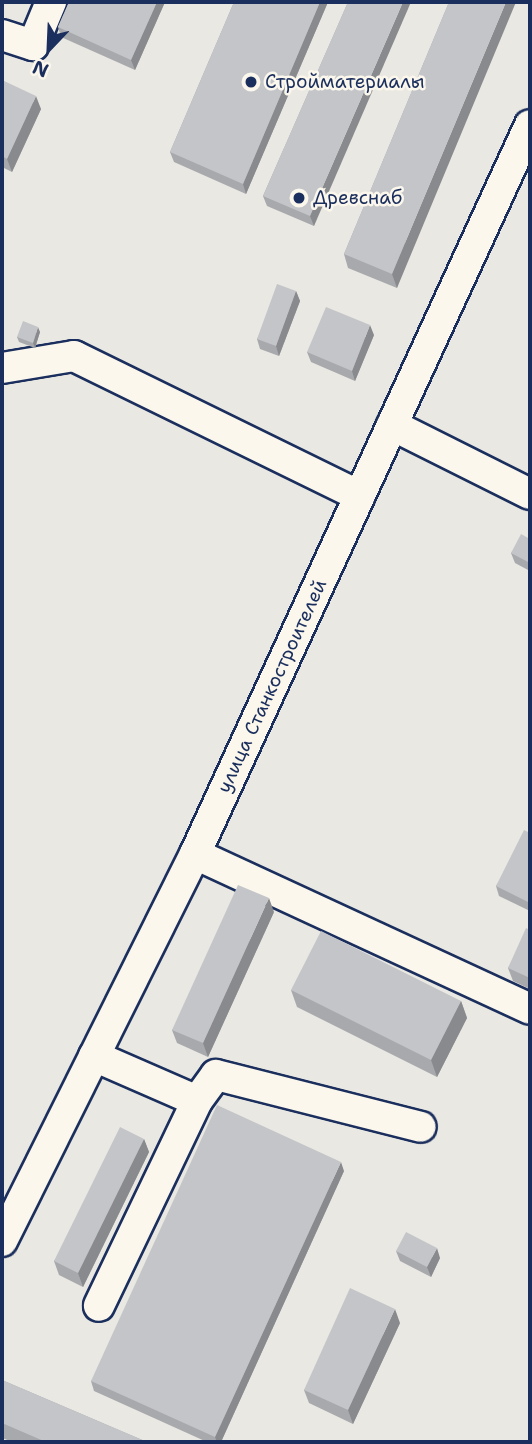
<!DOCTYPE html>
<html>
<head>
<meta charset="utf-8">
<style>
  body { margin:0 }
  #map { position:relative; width:532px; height:1444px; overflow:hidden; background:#fbf7ec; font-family:"Shantell Sans",sans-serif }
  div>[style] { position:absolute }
  .built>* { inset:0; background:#eae8e2 }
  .roads { filter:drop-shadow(2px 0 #1b2f5e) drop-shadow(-2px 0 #1b2f5e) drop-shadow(0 2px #1b2f5e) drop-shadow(0 -2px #1b2f5e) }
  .minor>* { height:30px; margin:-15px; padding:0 15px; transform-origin:15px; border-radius:15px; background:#fbf7ec }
  .wall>* { inset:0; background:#a8a9ad }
  .shaded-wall>* { inset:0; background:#888a8d }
  .building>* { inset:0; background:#c3c5c9 }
  .dots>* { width:19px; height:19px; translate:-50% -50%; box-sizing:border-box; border:4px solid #fbf7ec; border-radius:50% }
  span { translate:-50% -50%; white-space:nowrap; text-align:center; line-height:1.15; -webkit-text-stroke:5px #fbf7ec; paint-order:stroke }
  .poi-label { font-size:19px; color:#1b2f5e }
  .left { translate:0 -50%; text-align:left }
  .street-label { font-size:19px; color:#1b2f5e }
  .frame { position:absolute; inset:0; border:4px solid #1b2f5e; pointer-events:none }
  .north { position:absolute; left:14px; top:14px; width:70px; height:70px; -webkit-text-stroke:5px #fbf7ec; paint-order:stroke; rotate:203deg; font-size:19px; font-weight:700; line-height:28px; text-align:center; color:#1b2f5e }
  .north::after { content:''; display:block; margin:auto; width:24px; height:32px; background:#1b2f5e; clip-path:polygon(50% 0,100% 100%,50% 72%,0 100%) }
</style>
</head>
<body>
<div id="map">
  <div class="built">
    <div style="clip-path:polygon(2px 2px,530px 2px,530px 1442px,2px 1442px)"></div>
  </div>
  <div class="roads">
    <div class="minor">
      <div style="left:2px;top:35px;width:33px;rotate:18deg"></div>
      <div style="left:33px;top:45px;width:47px;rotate:-67.3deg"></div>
      <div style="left:2px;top:368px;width:73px;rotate:-9.5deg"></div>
      <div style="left:74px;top:356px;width:318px;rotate:26.1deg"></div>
      <div style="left:392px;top:425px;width:154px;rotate:26.6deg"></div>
      <div style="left:195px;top:854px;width:369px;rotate:24.8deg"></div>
      <div style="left:94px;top:1056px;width:112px;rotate:23.6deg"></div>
      <div style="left:197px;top:1101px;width:227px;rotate:115.6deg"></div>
      <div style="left:197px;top:1101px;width:32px;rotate:-54deg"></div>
      <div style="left:216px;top:1075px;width:211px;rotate:14.2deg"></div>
      <div style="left:2px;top:1241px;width:432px;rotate:-63.5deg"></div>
      <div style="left:195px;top:854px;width:802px;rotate:-65.32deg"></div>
    </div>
  </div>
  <div class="wall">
    <div style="clip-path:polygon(69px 2px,165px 2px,135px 70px,61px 37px,58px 27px)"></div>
    <div style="clip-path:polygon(234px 2px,328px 2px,246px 194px,174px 162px,170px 152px)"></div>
    <div style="clip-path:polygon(348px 2px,314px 226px,267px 206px,263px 196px)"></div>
    <div style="clip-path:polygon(449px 2px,397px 288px,348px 268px,344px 254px)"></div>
    <div style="clip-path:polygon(2px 80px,41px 109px,12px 172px,2px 167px)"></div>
    <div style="clip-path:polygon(296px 291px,300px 301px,279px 356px,260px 349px,257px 339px)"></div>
    <div style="clip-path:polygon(40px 332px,35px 348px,19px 342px,17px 337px)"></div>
    <div style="clip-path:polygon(374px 335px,355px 381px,311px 362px,307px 352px)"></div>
    <div style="clip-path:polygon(530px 539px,530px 571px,515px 563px,511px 553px)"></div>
    <div style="clip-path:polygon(530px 833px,530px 911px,499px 896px,496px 886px)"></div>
    <div style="clip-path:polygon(274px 912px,208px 1057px,177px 1043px,172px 1030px)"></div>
    <div style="clip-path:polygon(530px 930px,530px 989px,513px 981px,508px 968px)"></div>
    <div style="clip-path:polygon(291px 990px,461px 1001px,467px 1018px,437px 1077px,297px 1007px)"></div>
    <div style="clip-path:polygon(144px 1139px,149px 1152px,83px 1287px,59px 1275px,54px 1261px)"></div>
    <div style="clip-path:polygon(344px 1171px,221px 1442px,207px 1442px,94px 1391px,91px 1381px)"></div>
    <div style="clip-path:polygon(396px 1251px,440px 1258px,431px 1277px,400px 1261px)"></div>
    <div style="clip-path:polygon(400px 1323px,353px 1424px,309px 1403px,304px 1390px)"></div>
    <div style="clip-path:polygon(2px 1380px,147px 1442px,13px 1442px,2px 1438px)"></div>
  </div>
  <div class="shaded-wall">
    <div style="clip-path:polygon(157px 2px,165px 2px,135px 70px,131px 60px)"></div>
    <div style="clip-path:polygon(320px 2px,328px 2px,246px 194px,243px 184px)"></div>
    <div style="clip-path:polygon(403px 2px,411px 2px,314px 226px,310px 216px)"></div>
    <div style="clip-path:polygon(506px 2px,516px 2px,397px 288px,392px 274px)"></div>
    <div style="clip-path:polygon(36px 96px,41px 109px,12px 172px,7px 159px)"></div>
    <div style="clip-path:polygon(296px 291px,300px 301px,279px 356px,276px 346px)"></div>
    <div style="clip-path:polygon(370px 325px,374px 335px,355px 381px,352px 371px)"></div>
    <div style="clip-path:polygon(38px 327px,40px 332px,35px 348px,33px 343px)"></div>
    <div style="clip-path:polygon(3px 435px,4px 440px,2px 447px,2px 437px)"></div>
    <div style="clip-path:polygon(269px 898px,274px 912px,208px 1057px,203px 1043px)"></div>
    <div style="clip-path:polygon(461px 1001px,467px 1018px,437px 1077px,431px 1060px)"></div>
    <div style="clip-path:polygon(144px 1139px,149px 1152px,83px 1287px,78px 1273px)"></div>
    <div style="clip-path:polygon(341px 1162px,344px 1171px,221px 1442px,217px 1442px,215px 1437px)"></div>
    <div style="clip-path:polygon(437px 1248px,440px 1258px,431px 1277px,427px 1267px)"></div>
    <div style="clip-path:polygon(395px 1309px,400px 1323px,353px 1424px,348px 1410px)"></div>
  </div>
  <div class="building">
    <div style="clip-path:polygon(69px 2px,157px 2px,131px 60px,58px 27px)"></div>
    <div style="clip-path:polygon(234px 2px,320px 2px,243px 184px,170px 152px)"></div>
    <div style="clip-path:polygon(348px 2px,403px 2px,310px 216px,263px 196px)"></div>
    <div style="clip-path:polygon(449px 2px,506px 2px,392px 274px,344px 254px)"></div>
    <div style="clip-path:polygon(2px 80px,36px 96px,7px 159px,2px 156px)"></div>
    <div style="clip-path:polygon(277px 284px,296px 291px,276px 346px,257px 339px)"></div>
    <div style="clip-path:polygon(326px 307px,370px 325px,352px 371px,307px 352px)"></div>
    <div style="clip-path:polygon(23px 321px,38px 327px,33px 343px,17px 337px)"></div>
    <div style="clip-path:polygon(521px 534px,530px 539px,530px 563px,511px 553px)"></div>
    <div style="clip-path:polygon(524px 830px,530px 833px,530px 903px,496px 886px)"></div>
    <div style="clip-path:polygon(238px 885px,269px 898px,203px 1043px,172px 1030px)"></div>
    <div style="clip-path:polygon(526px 928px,530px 930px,530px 978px,508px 968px)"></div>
    <div style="clip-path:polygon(321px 931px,461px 1001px,431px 1060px,291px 990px)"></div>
    <div style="clip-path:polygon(217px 1105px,341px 1162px,215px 1437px,91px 1381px)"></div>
    <div style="clip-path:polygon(120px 1127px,144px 1139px,78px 1273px,54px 1261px)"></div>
    <div style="clip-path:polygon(406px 1232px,437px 1248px,427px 1267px,396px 1251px)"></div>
    <div style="clip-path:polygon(350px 1288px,395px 1309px,348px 1410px,304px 1390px)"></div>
    <div style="clip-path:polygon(2px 1380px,147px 1442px,46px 1442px,2px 1423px)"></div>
  </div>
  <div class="dots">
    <div style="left:251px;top:82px;background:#1b2f5e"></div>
    <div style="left:299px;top:198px;background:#1b2f5e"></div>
  </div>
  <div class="poi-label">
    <span class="left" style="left:265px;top:82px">Стройматериалы</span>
    <span class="left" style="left:313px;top:198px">Древснаб</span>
  </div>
  <div class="street-label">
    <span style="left:272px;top:686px;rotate:-65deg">улица Станкостроителей</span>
  </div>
  <div class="frame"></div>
  <div class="north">N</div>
</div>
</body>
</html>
